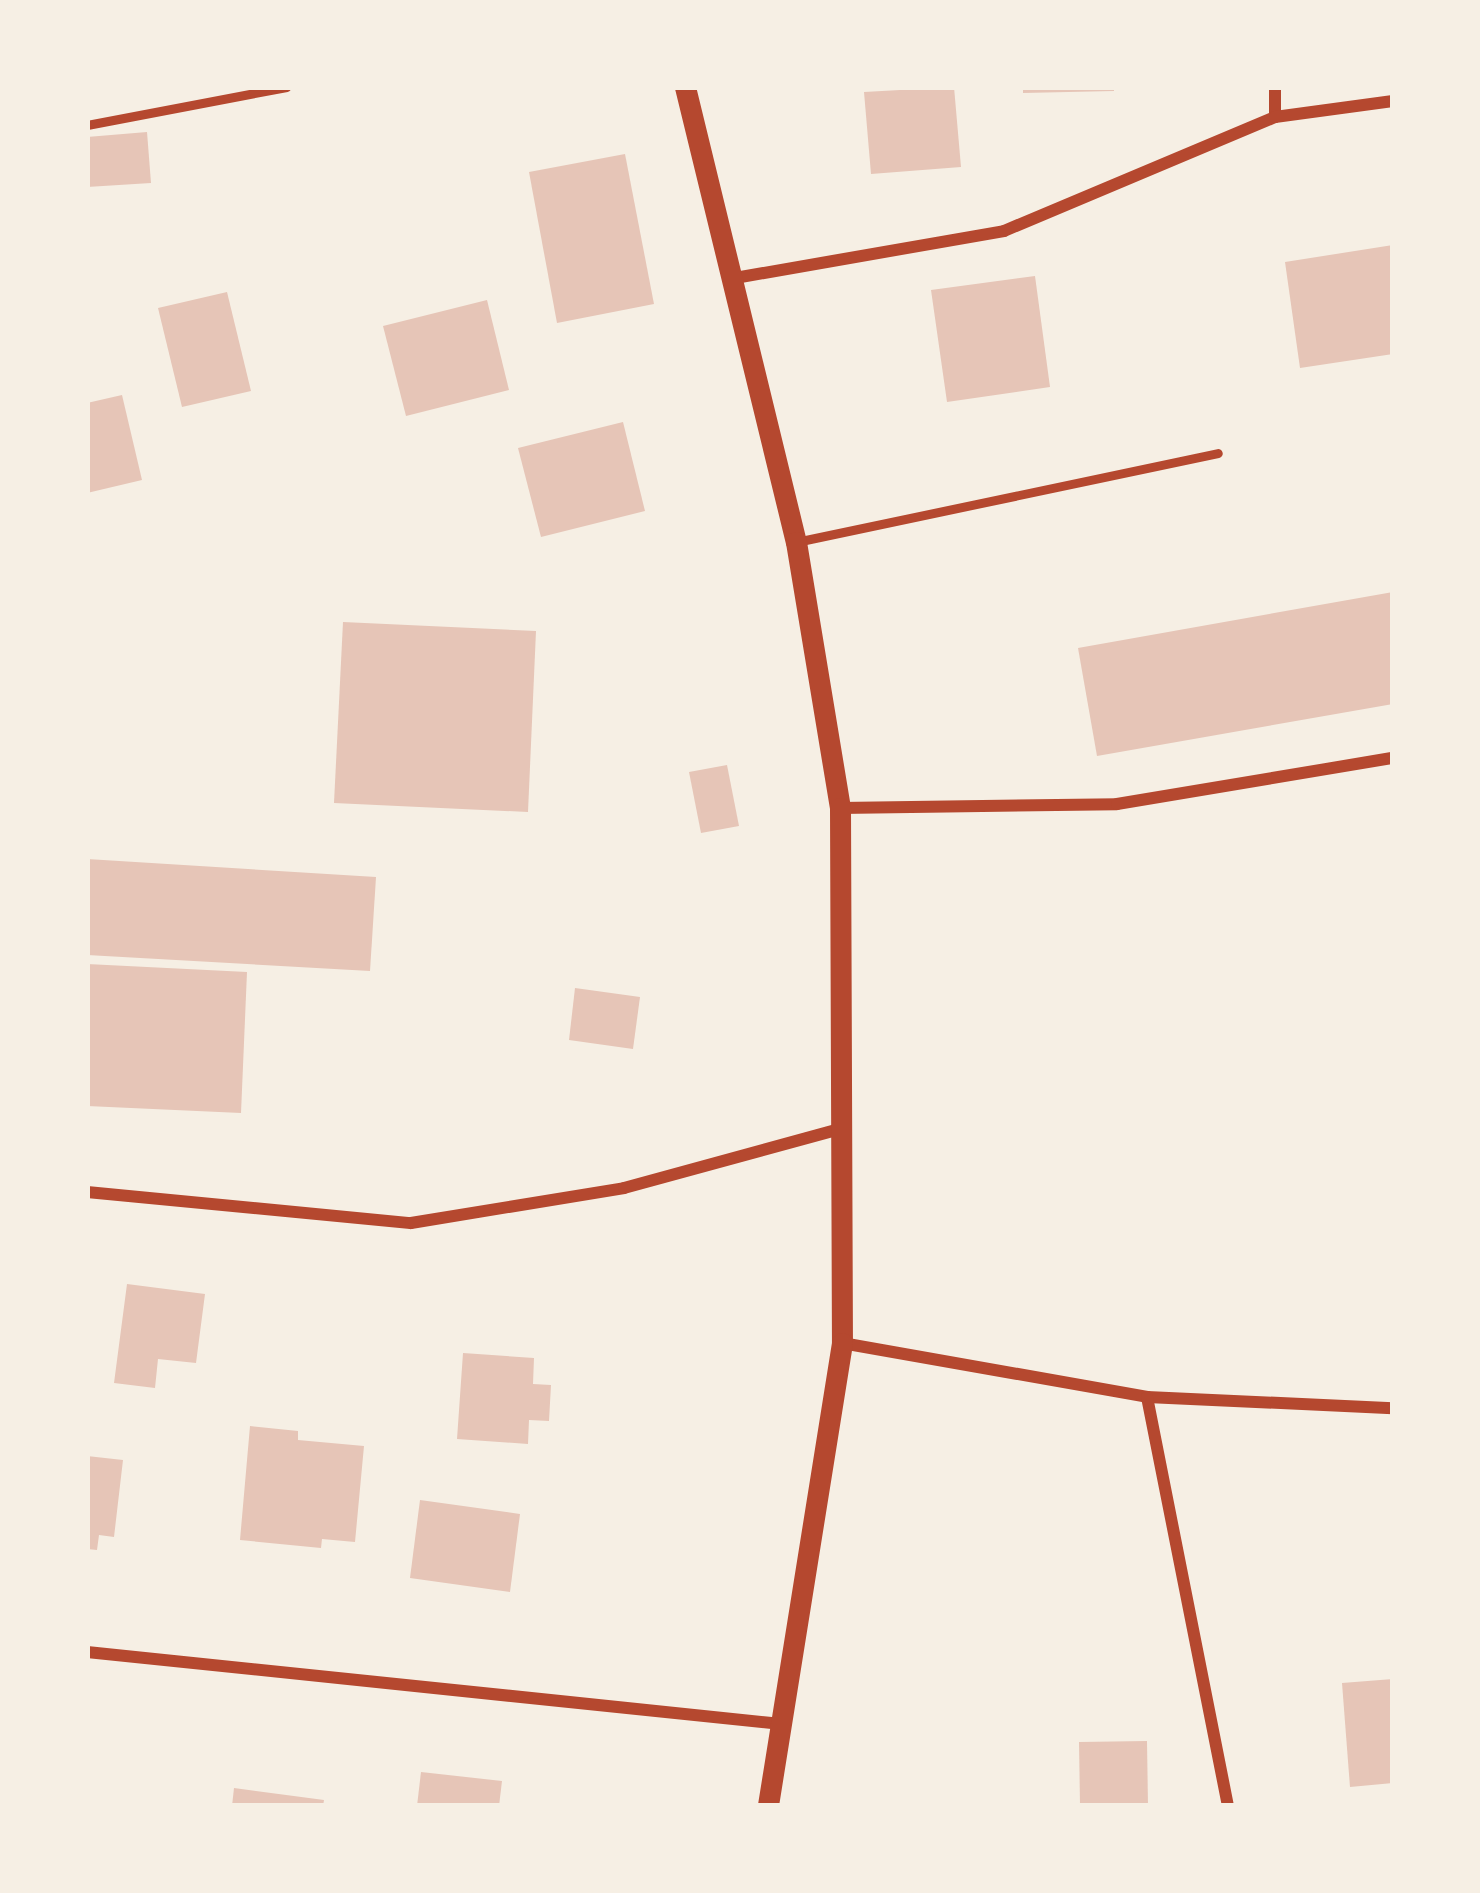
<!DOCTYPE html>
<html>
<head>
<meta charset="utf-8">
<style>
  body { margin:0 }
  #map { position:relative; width:1480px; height:1893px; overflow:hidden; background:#f6efe4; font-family:"Libre Baskerville",serif }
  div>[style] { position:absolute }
  .building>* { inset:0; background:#e6c5b7 }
  .service>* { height:9px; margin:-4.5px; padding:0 4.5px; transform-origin:4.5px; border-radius:4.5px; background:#b5482f }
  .minor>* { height:12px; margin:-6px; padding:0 6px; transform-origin:6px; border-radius:6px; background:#b5482f }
  .tertiary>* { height:21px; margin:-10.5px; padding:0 10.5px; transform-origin:10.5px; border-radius:10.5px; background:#b5482f }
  span { translate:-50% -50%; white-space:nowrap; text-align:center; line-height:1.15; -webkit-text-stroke:12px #f6efe4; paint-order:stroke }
  .frame { position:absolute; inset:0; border:90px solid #f6efe4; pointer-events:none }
</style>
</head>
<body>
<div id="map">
  <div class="building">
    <div style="clip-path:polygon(954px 87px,961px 167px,871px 174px,864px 92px)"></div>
    <div style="clip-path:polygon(1023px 87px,1114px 87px,1114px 91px,1023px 93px)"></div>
    <div style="clip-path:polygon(147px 132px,151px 183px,87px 187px,87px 137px)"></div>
    <div style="clip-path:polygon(625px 154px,654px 304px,557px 323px,529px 172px)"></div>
    <div style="clip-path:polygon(1393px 245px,1393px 354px,1300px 368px,1285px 262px)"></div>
    <div style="clip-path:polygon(1035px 276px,1050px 387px,947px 402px,931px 290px)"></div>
    <div style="clip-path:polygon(227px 292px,251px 391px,182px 407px,158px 308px)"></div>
    <div style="clip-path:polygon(487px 300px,509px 390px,406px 416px,383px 326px)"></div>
    <div style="clip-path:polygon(122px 395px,142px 480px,87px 493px,87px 403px)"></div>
    <div style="clip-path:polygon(623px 422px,645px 511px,541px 537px,518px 448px)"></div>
    <div style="clip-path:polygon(1393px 592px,1393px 704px,1097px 756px,1078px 648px)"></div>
    <div style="clip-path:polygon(343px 622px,536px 631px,528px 812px,334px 803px)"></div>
    <div style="clip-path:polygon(727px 765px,739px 826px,701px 833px,689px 772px)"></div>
    <div style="clip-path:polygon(87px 859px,376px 877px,370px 971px,87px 955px)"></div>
    <div style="clip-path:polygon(87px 964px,247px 972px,241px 1113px,87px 1106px)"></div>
    <div style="clip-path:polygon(575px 988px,640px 997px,633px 1049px,569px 1040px)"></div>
    <div style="clip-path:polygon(127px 1284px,205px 1294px,196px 1363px,158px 1359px,155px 1388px,114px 1383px)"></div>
    <div style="clip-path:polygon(463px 1353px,534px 1358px,533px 1384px,551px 1385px,549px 1421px,529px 1420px,528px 1444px,457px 1439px)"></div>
    <div style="clip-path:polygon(250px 1426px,298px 1431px,298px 1440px,364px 1446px,355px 1542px,322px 1539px,321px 1548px,240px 1540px)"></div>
    <div style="clip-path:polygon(87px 1456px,123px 1460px,114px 1537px,99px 1535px,97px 1550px,87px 1549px)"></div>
    <div style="clip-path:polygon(420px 1500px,520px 1514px,510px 1592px,410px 1578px)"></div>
    <div style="clip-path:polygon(1393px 1679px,1393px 1783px,1350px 1787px,1342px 1683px)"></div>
    <div style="clip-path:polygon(1147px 1741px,1148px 1806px,1080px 1806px,1079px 1742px)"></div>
    <div style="clip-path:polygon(421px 1772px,502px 1781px,499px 1806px,417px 1806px)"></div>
    <div style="clip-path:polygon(234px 1788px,324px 1800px,323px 1806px,232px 1806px)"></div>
  </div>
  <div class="service">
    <div style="left:87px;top:125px;width:203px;rotate:-10.8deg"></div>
    <div style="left:796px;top:542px;width:431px;rotate:-11.9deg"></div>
  </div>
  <div class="minor">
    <div style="left:1275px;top:87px;width:30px;rotate:90deg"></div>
    <div style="left:735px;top:278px;width:273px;rotate:-9.9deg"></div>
    <div style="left:1004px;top:231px;width:294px;rotate:-22.8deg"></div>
    <div style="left:1275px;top:117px;width:119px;rotate:-7.7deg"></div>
    <div style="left:840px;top:808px;width:277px;rotate:-0.8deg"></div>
    <div style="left:1117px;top:804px;width:280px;rotate:-9.5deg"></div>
    <div style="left:87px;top:1192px;width:325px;rotate:5.5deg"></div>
    <div style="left:411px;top:1223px;width:216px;rotate:-9.3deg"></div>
    <div style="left:624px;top:1188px;width:227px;rotate:-15.3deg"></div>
    <div style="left:842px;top:1343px;width:310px;rotate:10deg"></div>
    <div style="left:1147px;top:1397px;width:246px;rotate:2.6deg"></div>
    <div style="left:1147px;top:1397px;width:417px;rotate:78.8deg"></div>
    <div style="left:87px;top:1652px;width:698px;rotate:5.92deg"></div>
  </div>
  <div class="tertiary">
    <div style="left:685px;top:87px;width:468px;rotate:76.3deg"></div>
    <div style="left:796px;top:542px;width:270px;rotate:80.6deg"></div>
    <div style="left:840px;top:808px;width:535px;rotate:89.79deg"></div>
    <div style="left:842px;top:1343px;width:469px;rotate:99.1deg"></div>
  </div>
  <div class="frame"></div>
</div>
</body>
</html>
